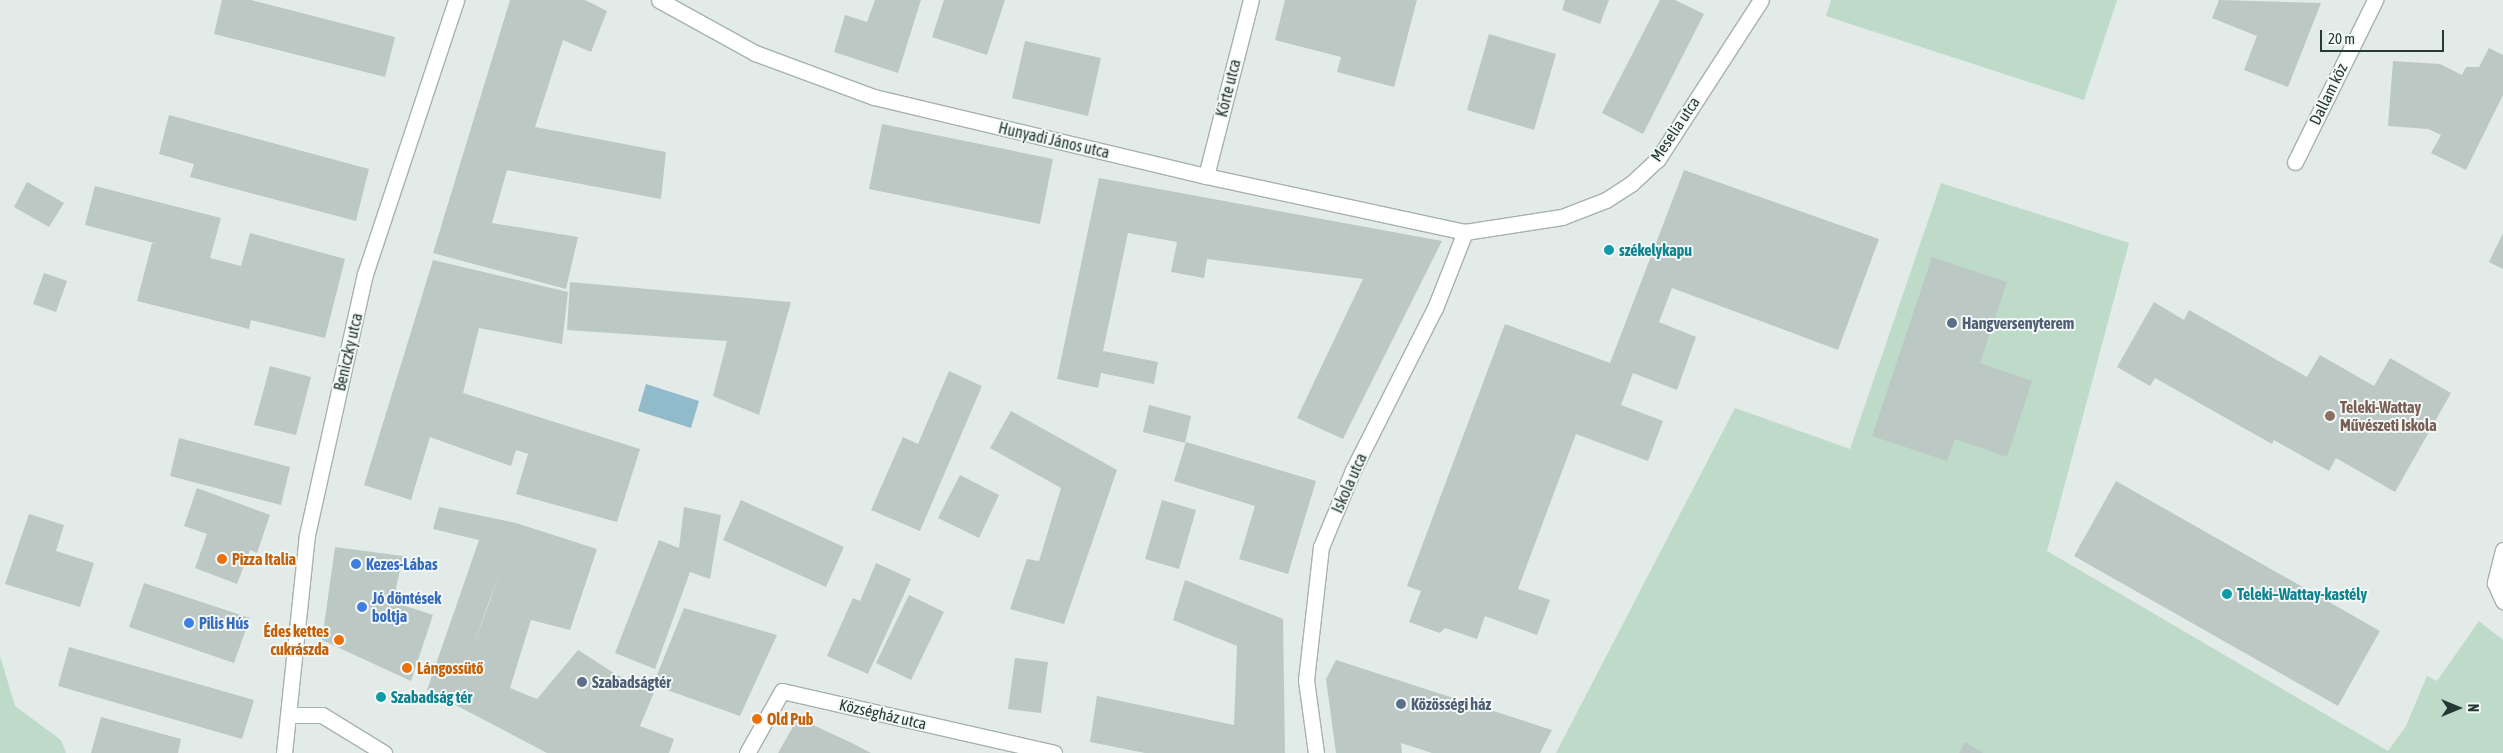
<!DOCTYPE html>
<html>
<head>
<meta charset="utf-8">
<style>
  body { margin:0 }
  #map { position:relative; width:2503px; height:753px; overflow:hidden; background:#e3ebe8; font-family:"Asap Condensed",sans-serif }
  div>[style] { position:absolute }
  .green>* { inset:0; background:#bedac9 }
  .water>* { inset:0; background:#91baca }
  .building>* { inset:0; background:#bbc8c4 }
  .roads { filter:drop-shadow(1px 0 #a6b2af) drop-shadow(-1px 0 #a6b2af) drop-shadow(0 1px #a6b2af) drop-shadow(0 -1px #a6b2af) }
  .street>* { height:15px; margin:-7.5px; padding:0 7.5px; transform-origin:7.5px; border-radius:7.5px; background:#fff }
  .secondary>* { height:15px; margin:-7.5px; padding:0 7.5px; transform-origin:7.5px; border-radius:7.5px; background:#fff }
  .dots>* { width:14px; height:14px; translate:-50% -50%; box-sizing:border-box; border:2px solid #f3f8f6; border-radius:50% }
  span { translate:-50% -50%; white-space:nowrap; text-align:center; line-height:1.15; -webkit-text-stroke:4px #f3f8f6; paint-order:stroke }
  .street-label { font-size:16px; color:#253a37 }
  .culture-label { font-size:16px; color:#0d838f; font-weight:700 }
  .left { translate:0 -50%; text-align:left }
  .service-label { font-size:16px; color:#4e5e75; font-weight:700 }
  .education-label { font-size:16px; color:#785e54; font-weight:700 }
  .food-label { font-size:16px; color:#c56008; font-weight:700 }
  .right { translate:-100% -50%; text-align:right }
  .shop-label { font-size:16px; color:#366cbe; font-weight:700 }
  .north { position:absolute; left:2433px; top:683px; width:50px; height:50px; -webkit-text-stroke:4px #f3f8f6; paint-order:stroke; rotate:90deg; font-size:14px; font-weight:700; line-height:20px; text-align:center; color:#253a37 }
  .north::after { content:''; display:block; margin:auto; width:18px; height:22px; background:#253a37; clip-path:polygon(50% 0,100% 100%,50% 72%,0 100%) }
  .scale { position:absolute; left:2320px; top:30px; width:124px; height:22px; box-sizing:border-box; border:2px solid #253a37; border-top:0; padding-left:6px; font-size:15px; line-height:18px; white-space:nowrap; color:#253a37; -webkit-text-stroke:4px #f3f8f6; paint-order:stroke }
</style>
</head>
<body>
<div id="map">
  <div class="green">
    <div style="clip-path:polygon(1831px 0,2117px 0,2084px 100px,1826px 16px)"></div>
    <div style="clip-path:polygon(1941px 183px,2129px 243px,2047px 551px,2388px 751px,2406px 726px,2427px 676px,2437px 681px,2479px 621px,2503px 640px,2503px 753px,1556px 753px,1735px 408px,1850px 449px)"></div>
    <div style="clip-path:polygon(0 656px,15px 706px,61px 740px,66px 753px,0 753px)"></div>
  </div>
  <div class="water">
    <div style="clip-path:polygon(646px 384px,699px 401px,691px 428px,638px 411px)"></div>
  </div>
  <div class="building">
    <div style="clip-path:polygon(222px 0,251px 0,395px 37px,385px 77px,214px 34px)"></div>
    <div style="clip-path:polygon(510px 0,585px 0,607px 11px,591px 52px,563px 40px,535px 127px,666px 152px,661px 199px,507px 170px,492px 223px,578px 237px,566px 289px,433px 253px)"></div>
    <div style="clip-path:polygon(875px 0,921px 0,898px 73px,834px 52px,845px 15px,867px 22px)"></div>
    <div style="clip-path:polygon(944px 0,1005px 0,987px 55px,932px 37px)"></div>
    <div style="clip-path:polygon(1285px 0,1417px 0,1394px 87px,1337px 72px,1341px 57px,1275px 40px)"></div>
    <div style="clip-path:polygon(1565px 0,1609px 0,1600px 24px,1562px 10px)"></div>
    <div style="clip-path:polygon(1660px 0,1675px 0,1704px 14px,1643px 134px,1602px 113px)"></div>
    <div style="clip-path:polygon(2219px 0,2321px 3px,2288px 87px,2244px 70px,2257px 36px,2212px 18px)"></div>
    <div style="clip-path:polygon(1489px 34px,1556px 54px,1534px 130px,1467px 110px)"></div>
    <div style="clip-path:polygon(1025px 41px,1101px 58px,1088px 116px,1012px 98px)"></div>
    <div style="clip-path:polygon(2489px 48px,2503px 55px,2503px 95px,2466px 170px,2431px 153px,2441px 135px,2428px 129px,2388px 126px,2393px 61px,2440px 64px,2462px 75px,2466px 67px,2479px 67px)"></div>
    <div style="clip-path:polygon(169px 115px,369px 169px,356px 221px,190px 177px,194px 164px,159px 154px)"></div>
    <div style="clip-path:polygon(882px 124px,1053px 159px,1040px 224px,869px 189px)"></div>
    <div style="clip-path:polygon(1684px 170px,1879px 239px,1838px 350px,1672px 288px,1659px 322px,1696px 337px,1677px 390px,1633px 373px,1621px 405px,1663px 421px,1648px 461px,1576px 434px,1518px 589px,1550px 600px,1537px 635px,1485px 616px,1477px 639px,1445px 628px,1440px 633px,1409px 622px,1421px 591px,1407px 586px,1505px 324px,1610px 363px)"></div>
    <div style="clip-path:polygon(1099px 178px,1442px 241px,1343px 439px,1297px 418px,1363px 279px,1207px 259px,1204px 278px,1171px 272px,1177px 242px,1128px 233px,1103px 351px,1158px 362px,1154px 384px,1101px 373px,1098px 388px,1057px 379px)"></div>
    <div style="clip-path:polygon(27px 182px,64px 203px,49px 227px,14px 207px)"></div>
    <div style="clip-path:polygon(95px 186px,221px 218px,210px 258px,241px 266px,250px 233px,345px 259px,325px 338px,251px 320px,249px 329px,137px 301px,152px 243px,158px 244px,85px 225px)"></div>
    <div style="clip-path:polygon(2503px 233px,2503px 269px,2489px 262px)"></div>
    <div style="clip-path:polygon(1932px 257px,2007px 282px,1980px 363px,2032px 381px,2007px 457px,1955px 439px,1947px 461px,1872px 436px)"></div>
    <div style="clip-path:polygon(433px 260px,568px 292px,562px 344px,479px 328px,463px 393px,640px 449px,617px 522px,516px 494px,528px 454px,516px 450px,511px 466px,430px 437px,411px 500px,364px 485px)"></div>
    <div style="clip-path:polygon(44px 273px,67px 281px,56px 312px,33px 304px)"></div>
    <div style="clip-path:polygon(570px 282px,791px 302px,759px 415px,713px 396px,727px 341px,567px 330px)"></div>
    <div style="clip-path:polygon(2154px 302px,2184px 320px,2189px 310px,2307px 377px,2320px 355px,2374px 386px,2390px 358px,2451px 393px,2395px 492px,2336px 458px,2329px 471px,2274px 440px,2272px 444px,2155px 378px,2150px 386px,2117px 367px)"></div>
    <div style="clip-path:polygon(270px 366px,311px 377px,296px 435px,254px 425px)"></div>
    <div style="clip-path:polygon(949px 371px,982px 386px,920px 531px,871px 510px,903px 437px,918px 444px)"></div>
    <div style="clip-path:polygon(1149px 405px,1191px 416px,1185px 443px,1143px 432px)"></div>
    <div style="clip-path:polygon(1011px 411px,1117px 470px,1064px 624px,1010px 609px,1027px 559px,1039px 561px,1061px 488px,990px 448px)"></div>
    <div style="clip-path:polygon(179px 438px,290px 467px,281px 505px,170px 476px)"></div>
    <div style="clip-path:polygon(1186px 442px,1316px 481px,1288px 574px,1239px 559px,1255px 506px,1174px 481px)"></div>
    <div style="clip-path:polygon(960px 475px,999px 495px,979px 538px,938px 518px)"></div>
    <div style="clip-path:polygon(2116px 481px,2380px 631px,2338px 706px,2074px 556px)"></div>
    <div style="clip-path:polygon(197px 488px,270px 515px,257px 553px,250px 550px,237px 584px,195px 568px,207px 534px,184px 526px)"></div>
    <div style="clip-path:polygon(741px 500px,844px 547px,826px 587px,723px 540px)"></div>
    <div style="clip-path:polygon(1162px 500px,1196px 510px,1179px 569px,1145px 559px)"></div>
    <div style="clip-path:polygon(evenodd,439px 507px,516px 523px,597px 549px,570px 630px,531px 620px,510px 688px,537px 699px,578px 650px,617px 675px,655px 690px,640px 726px,674px 739px,669px 753px,547px 753px,427px 690px,479px 540px,433px 529px,439px 507px,501px 568px,487px 609px,470px 655px,501px 568px)"></div>
    <div style="clip-path:polygon(684px 507px,721px 515px,710px 579px,690px 572px,655px 669px,615px 653px,659px 540px,679px 548px)"></div>
    <div style="clip-path:polygon(29px 514px,64px 525px,56px 551px,94px 563px,80px 607px,5px 584px)"></div>
    <div style="clip-path:polygon(335px 547px,403px 556px,393px 602px,433px 615px,411px 681px,322px 640px)"></div>
    <div style="clip-path:polygon(876px 563px,911px 579px,868px 674px,827px 656px,853px 598px,860px 601px)"></div>
    <div style="clip-path:polygon(1185px 580px,1283px 619px,1285px 753px,1145px 753px,1090px 742px,1097px 696px,1234px 725px,1237px 646px,1173px 620px)"></div>
    <div style="clip-path:polygon(144px 583px,250px 618px,234px 663px,129px 627px)"></div>
    <div style="clip-path:polygon(909px 595px,944px 612px,911px 680px,876px 663px)"></div>
    <div style="clip-path:polygon(684px 608px,777px 635px,740px 716px,653px 685px)"></div>
    <div style="clip-path:polygon(69px 647px,254px 700px,242px 739px,58px 686px)"></div>
    <div style="clip-path:polygon(1015px 658px,1048px 662px,1041px 713px,1008px 709px)"></div>
    <div style="clip-path:polygon(1336px 660px,1552px 730px,1540px 753px,1432px 753px,1401px 743px,1402px 753px,1336px 753px,1326px 679px)"></div>
    <div style="clip-path:polygon(101px 717px,181px 739px,178px 753px,91px 753px)"></div>
    <div style="clip-path:polygon(798px 718px,854px 744px,871px 753px,778px 753px)"></div>
    <div style="clip-path:polygon(1965px 742px,1983px 753px,1959px 753px)"></div>
  </div>
  <div class="roads">
    <div class="street">
      <div style="left:659px;top:0;width:110px;rotate:28.9deg"></div>
      <div style="left:755px;top:53px;width:127px;rotate:20.3deg"></div>
      <div style="left:874px;top:97px;width:341px;rotate:13.4deg"></div>
      <div style="left:1206px;top:176px;width:265px;rotate:12.2deg"></div>
      <div style="left:1465px;top:232px;width:98px;rotate:-8.8deg"></div>
      <div style="left:1562px;top:217px;width:47px;rotate:-21.1deg"></div>
      <div style="left:1606px;top:200px;width:31px;rotate:-33deg"></div>
      <div style="left:1632px;top:183px;width:35px;rotate:-43deg"></div>
      <div style="left:1658px;top:159px;width:189px;rotate:-57.1deg"></div>
      <div style="left:2295px;top:162px;width:181px;rotate:-63.7deg"></div>
      <div style="left:1206px;top:176px;width:182px;rotate:-75.7deg"></div>
      <div style="left:2503px;top:550px;width:34px;rotate:104deg"></div>
      <div style="left:2495px;top:583px;width:20px;rotate:66deg"></div>
      <div style="left:289px;top:715px;width:33px"></div>
      <div style="left:322px;top:715px;width:73px;rotate:31.5deg"></div>
      <div style="left:747px;top:753px;width:71px;rotate:-60.6deg"></div>
      <div style="left:782px;top:691px;width:279px;rotate:12.8deg"></div>
      <div style="left:1316px;top:753px;width:74px;rotate:-97.8deg"></div>
      <div style="left:1306px;top:680px;width:134px;rotate:-83.6deg"></div>
      <div style="left:1321px;top:547px;width:83px;rotate:-67.4deg"></div>
      <div style="left:1353px;top:470px;width:182px;rotate:-63.2deg"></div>
      <div style="left:1435px;top:308px;width:82px;rotate:-68.5deg"></div>
    </div>
    <div class="secondary">
      <div style="left:284px;top:753px;width:219px;rotate:-84deg"></div>
      <div style="left:307px;top:535px;width:267px;rotate:-77.5deg"></div>
      <div style="left:365px;top:274px;width:289px;rotate:-71.6deg"></div>
    </div>
  </div>
  <div class="dots">
    <div style="left:1609px;top:250px;background:#0f9aa8"></div>
    <div style="left:1952px;top:323px;background:#5c6f8a"></div>
    <div style="left:2330px;top:416px;background:#8d6e63"></div>
    <div style="left:222px;top:559px;background:#e8710a"></div>
    <div style="left:356px;top:564px;background:#3f7fe0"></div>
    <div style="left:2227px;top:594px;background:#0f9aa8"></div>
    <div style="left:362px;top:607px;background:#3f7fe0"></div>
    <div style="left:189px;top:623px;background:#3f7fe0"></div>
    <div style="left:339px;top:640px;background:#e8710a"></div>
    <div style="left:407px;top:668px;background:#e8710a"></div>
    <div style="left:582px;top:682px;background:#5c6f8a"></div>
    <div style="left:381px;top:697px;background:#0f9aa8"></div>
    <div style="left:1401px;top:704px;background:#5c6f8a"></div>
    <div style="left:757px;top:719px;background:#e8710a"></div>
  </div>
  <div class="street-label">
    <span style="left:1228px;top:88px;rotate:-76deg">Körte utca</span>
    <span style="left:2328px;top:94px;rotate:-64deg">Dallam köz</span>
    <span style="left:1675px;top:129px;rotate:-56deg">Meselia utca</span>
    <span style="left:1054px;top:140px;rotate:13deg">Hunyadi János utca</span>
    <span style="left:348px;top:352px;rotate:-77deg">Beniczky utca</span>
    <span style="left:1349px;top:483px;rotate:-66deg">Iskola utca</span>
    <span style="left:883px;top:714px;rotate:13deg">Községház utca</span>
  </div>
  <div class="culture-label">
    <span class="left" style="left:1619px;top:250px">székelykapu</span>
    <span class="left" style="left:2237px;top:594px">Teleki–Wattay-kastély</span>
    <span class="left" style="left:391px;top:697px">Szabadság tér</span>
  </div>
  <div class="service-label">
    <span class="left" style="left:1962px;top:323px">Hangversenyterem</span>
    <span class="left" style="left:592px;top:682px">Szabadságtér</span>
    <span class="left" style="left:1411px;top:704px">Közösségi ház</span>
  </div>
  <div class="education-label">
    <span class="left" style="left:2340px;top:416px">Teleki-Wattay<br>Művészeti Iskola</span>
  </div>
  <div class="food-label">
    <span class="left" style="left:232px;top:559px">Pizza Italia</span>
    <span class="right" style="left:329px;top:640px">Édes kettes<br>cukrászda</span>
    <span class="left" style="left:417px;top:668px">Lángossütő</span>
    <span class="left" style="left:767px;top:719px">Old Pub</span>
  </div>
  <div class="shop-label">
    <span class="left" style="left:366px;top:564px">Kezes-Lábas</span>
    <span class="left" style="left:372px;top:607px">Jó döntések<br>boltja</span>
    <span class="left" style="left:199px;top:623px">Pilis Hús</span>
  </div>
  <div class="north">N</div>
  <div class="scale">20 m</div>
</div>
</body>
</html>
